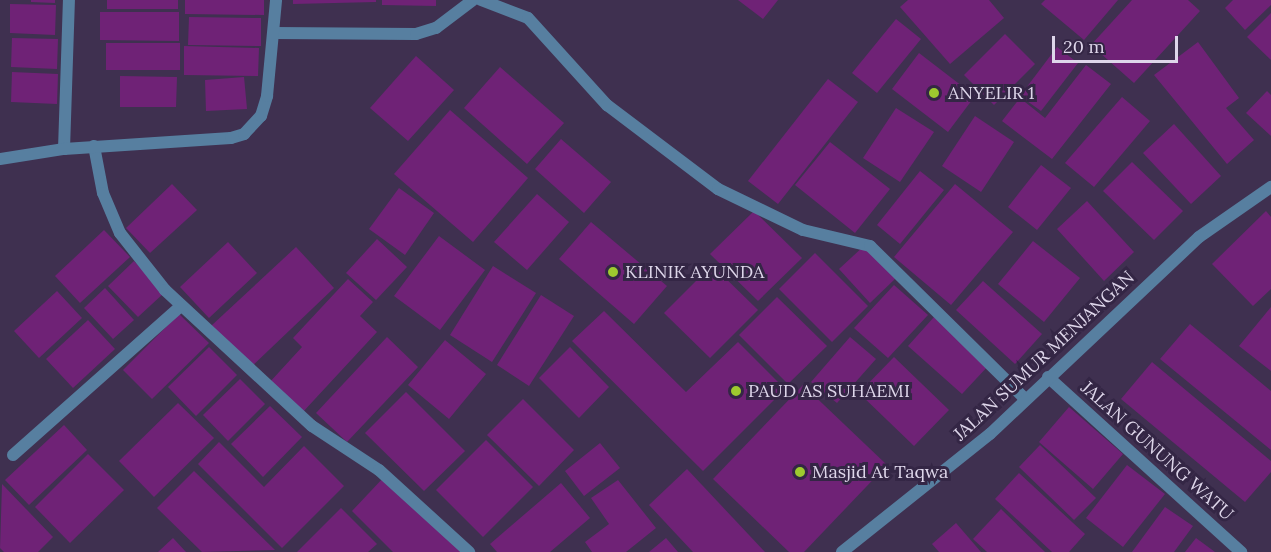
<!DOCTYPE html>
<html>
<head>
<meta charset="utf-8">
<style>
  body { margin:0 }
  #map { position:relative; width:1271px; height:552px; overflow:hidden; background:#3f3050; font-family:Lora,serif }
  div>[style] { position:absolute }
  .building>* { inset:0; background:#6f2276 }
  .street>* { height:12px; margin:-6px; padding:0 6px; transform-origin:6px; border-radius:6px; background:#577fa0 }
  .dots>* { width:16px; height:16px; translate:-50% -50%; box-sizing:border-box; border:3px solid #342645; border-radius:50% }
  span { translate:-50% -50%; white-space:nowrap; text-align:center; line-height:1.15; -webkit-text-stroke:6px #342645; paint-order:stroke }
  .poi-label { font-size:18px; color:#ded6ea }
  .left { translate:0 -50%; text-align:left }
  .street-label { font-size:18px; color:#ded6ea }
  .scale { position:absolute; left:1052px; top:36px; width:126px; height:27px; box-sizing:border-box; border:3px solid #ded6ea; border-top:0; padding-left:8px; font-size:18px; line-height:21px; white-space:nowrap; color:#ded6ea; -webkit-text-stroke:4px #342645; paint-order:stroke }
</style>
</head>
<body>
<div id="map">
  <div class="building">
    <div style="clip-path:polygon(31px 0,55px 0,55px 3px,31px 2px)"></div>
    <div style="clip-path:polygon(107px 0,178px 0,178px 9px,107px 9px)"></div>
    <div style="clip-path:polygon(185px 0,264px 0,264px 15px,185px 14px)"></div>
    <div style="clip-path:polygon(293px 0,376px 0,376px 2px,293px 4px)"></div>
    <div style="clip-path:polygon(382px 0,436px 0,436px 6px,382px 5px)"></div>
    <div style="clip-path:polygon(738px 0,778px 0,763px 19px)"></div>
    <div style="clip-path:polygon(908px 0,989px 0,1004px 18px,950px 64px,900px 7px)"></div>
    <div style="clip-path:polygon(1045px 0,1118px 0,1084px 40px,1041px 4px)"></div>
    <div style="clip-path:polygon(1132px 0,1188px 0,1200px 11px,1134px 83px,1091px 45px)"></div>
    <div style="clip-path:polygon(1233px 0,1271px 0,1271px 5px,1245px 30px,1225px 8px)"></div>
    <div style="clip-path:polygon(10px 4px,56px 5px,55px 35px,10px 33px)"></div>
    <div style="clip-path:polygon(100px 12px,179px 12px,179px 41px,100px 40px)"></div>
    <div style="clip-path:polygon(1271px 13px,1271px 60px,1247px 37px)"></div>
    <div style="clip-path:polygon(189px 17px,261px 18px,261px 46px,188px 45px)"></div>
    <div style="clip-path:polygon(896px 19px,921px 39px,877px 93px,852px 73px)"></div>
    <div style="clip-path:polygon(1005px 34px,1035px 64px,994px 105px,964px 75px)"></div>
    <div style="clip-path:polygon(12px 38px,58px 39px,57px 69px,11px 67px)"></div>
    <div style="clip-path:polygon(1198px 42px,1239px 98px,1226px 108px,1254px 140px,1227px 164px,1154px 75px)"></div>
    <div style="clip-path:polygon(106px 43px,180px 43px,180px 70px,106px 70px)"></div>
    <div style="clip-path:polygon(184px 46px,259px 48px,258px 76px,184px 75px)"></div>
    <div style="clip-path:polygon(1057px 47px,1078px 63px,1041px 111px,1020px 96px)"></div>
    <div style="clip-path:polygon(919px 53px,975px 96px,948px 132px,892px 89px)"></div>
    <div style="clip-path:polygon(416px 56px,454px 90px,408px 141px,370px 108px)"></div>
    <div style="clip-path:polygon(1086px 65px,1111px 84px,1052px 159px,1002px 121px,1020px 98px,1045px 118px)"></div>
    <div style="clip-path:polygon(500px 67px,564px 123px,527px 164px,464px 108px)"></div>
    <div style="clip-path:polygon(12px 72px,58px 74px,57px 104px,11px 102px)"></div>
    <div style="clip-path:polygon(120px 76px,177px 77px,176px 107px,120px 107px)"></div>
    <div style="clip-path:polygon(244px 77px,247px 109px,206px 111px,205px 80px)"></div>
    <div style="clip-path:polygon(828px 79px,858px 102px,778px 204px,748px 181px)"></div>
    <div style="clip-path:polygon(1267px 91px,1271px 95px,1271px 136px,1246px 113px)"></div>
    <div style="clip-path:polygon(1122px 97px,1150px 121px,1094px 187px,1065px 163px)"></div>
    <div style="clip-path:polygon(896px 108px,934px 132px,900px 182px,863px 158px)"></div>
    <div style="clip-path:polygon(450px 110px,528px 178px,473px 242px,394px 174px)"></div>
    <div style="clip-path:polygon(975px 116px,1014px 142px,981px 192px,942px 166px)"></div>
    <div style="clip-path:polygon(1174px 124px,1221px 176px,1191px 204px,1143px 153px)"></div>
    <div style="clip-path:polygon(561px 139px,611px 182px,584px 213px,535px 169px)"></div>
    <div style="clip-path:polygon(830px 142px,890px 189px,855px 233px,795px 185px)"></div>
    <div style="clip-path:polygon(1132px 162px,1183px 211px,1154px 240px,1103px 191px)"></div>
    <div style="clip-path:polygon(1041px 165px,1071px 188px,1037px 230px,1008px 207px)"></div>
    <div style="clip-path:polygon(920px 171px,944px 190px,900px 244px,877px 225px)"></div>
    <div style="clip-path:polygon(172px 184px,197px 210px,150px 253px,126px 228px)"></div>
    <div style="clip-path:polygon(955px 184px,1013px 232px,951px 305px,894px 257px)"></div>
    <div style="clip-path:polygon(399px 188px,434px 213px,405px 255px,369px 229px)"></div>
    <div style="clip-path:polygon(537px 194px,569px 222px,527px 270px,494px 242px)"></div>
    <div style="clip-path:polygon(1087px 201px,1134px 252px,1104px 281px,1057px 229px)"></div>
    <div style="clip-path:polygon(754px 211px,802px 258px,758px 301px,710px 254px)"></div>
    <div style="clip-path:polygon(1266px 211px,1271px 217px,1271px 289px,1253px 306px,1212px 264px)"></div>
    <div style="clip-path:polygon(591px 222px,667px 286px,634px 324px,559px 259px)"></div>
    <div style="clip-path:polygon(104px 230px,130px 257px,80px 303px,55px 276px)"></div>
    <div style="clip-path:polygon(439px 236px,485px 270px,440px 330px,394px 296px)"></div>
    <div style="clip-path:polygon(377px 239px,407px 267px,376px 300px,346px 273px)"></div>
    <div style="clip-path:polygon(1033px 241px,1080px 278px,1044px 322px,998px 284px)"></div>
    <div style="clip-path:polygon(228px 242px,257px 273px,209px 318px,180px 287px)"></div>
    <div style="clip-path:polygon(865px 245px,896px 278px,870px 303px,839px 269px)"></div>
    <div style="clip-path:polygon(296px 247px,334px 288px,250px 368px,211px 326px)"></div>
    <div style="clip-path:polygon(815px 253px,868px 306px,832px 342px,779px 289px)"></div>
    <div style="clip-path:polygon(134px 261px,164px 293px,138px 317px,108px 286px)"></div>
    <div style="clip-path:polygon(712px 265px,758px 310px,710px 358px,664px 313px)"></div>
    <div style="clip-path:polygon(493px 266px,536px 293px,492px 362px,450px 335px)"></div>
    <div style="clip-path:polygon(348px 279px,373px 302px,360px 316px,377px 332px,302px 413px,269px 383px,302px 347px,293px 338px)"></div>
    <div style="clip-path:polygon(983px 281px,1042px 334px,1015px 364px,956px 310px)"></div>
    <div style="clip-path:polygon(894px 285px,928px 315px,888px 358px,854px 328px)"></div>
    <div style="clip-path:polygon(105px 288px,134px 320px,113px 339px,84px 308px)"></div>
    <div style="clip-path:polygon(57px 291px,82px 318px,39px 358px,14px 331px)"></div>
    <div style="clip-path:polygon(541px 295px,574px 316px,529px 386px,497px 365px)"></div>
    <div style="clip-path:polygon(777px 297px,827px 346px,788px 384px,739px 335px)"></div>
    <div style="clip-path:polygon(1271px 307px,1271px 371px,1239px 346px)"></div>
    <div style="clip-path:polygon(604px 311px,686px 392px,738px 342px,785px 389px,703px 471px,572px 341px)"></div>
    <div style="clip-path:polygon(179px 314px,209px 343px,152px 399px,123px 370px)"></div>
    <div style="clip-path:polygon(934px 317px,989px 365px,962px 394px,908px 346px)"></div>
    <div style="clip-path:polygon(88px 320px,115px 349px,73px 388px,46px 359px)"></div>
    <div style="clip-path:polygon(1190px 324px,1271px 391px,1271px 450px,1160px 359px)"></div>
    <div style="clip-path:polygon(387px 337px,418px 367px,347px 442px,316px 413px)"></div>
    <div style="clip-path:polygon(850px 337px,876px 359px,837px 403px,811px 382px)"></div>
    <div style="clip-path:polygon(445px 340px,486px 374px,449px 419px,408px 385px)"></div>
    <div style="clip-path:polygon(209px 347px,237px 375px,196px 416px,168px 387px)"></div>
    <div style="clip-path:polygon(570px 347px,609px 387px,579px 418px,539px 378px)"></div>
    <div style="clip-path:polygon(894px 357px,949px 410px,914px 446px,859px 393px)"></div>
    <div style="clip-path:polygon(1152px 362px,1271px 461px,1271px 472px,1245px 502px,1121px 399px)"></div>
    <div style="clip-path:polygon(240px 379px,265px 404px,228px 441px,203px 415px)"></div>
    <div style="clip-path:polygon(803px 385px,887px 465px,804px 552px,789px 552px,713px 479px)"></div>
    <div style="clip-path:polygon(406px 392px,465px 451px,424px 491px,365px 433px)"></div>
    <div style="clip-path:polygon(523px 399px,574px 450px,539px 486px,487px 435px)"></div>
    <div style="clip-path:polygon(178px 403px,214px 438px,154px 497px,119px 461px)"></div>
    <div style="clip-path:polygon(270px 406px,302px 437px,263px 477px,231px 444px)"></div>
    <div style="clip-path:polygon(1069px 407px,1123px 454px,1093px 489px,1039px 442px)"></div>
    <div style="clip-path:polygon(64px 425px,87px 450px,29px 505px,5px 480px)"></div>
    <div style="clip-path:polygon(486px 440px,533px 487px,483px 537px,436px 490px)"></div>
    <div style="clip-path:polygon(219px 442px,264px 487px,304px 446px,344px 486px,282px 548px,198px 464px)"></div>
    <div style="clip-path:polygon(600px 443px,620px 468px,584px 496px,565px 471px)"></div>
    <div style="clip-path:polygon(1040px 445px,1096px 498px,1074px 520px,1019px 467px)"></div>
    <div style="clip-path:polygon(88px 454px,124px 490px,70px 543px,35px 507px)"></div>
    <div style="clip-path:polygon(1127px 465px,1165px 494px,1123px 547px,1086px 518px)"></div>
    <div style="clip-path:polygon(687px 469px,765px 552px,693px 552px,649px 505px)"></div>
    <div style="clip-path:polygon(194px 471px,275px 550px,202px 552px,157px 508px)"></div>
    <div style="clip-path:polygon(1019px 473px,1085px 534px,1069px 552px,1052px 552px,995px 499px)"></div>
    <div style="clip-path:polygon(385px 476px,461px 552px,393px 552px,352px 511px)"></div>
    <div style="clip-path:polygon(618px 480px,656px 528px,626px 552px,592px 552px,585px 542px,609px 524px,591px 498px)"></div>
    <div style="clip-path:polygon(561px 483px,590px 518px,550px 552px,497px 552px,490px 544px)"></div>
    <div style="clip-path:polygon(2px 484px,53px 537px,38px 552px,4px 552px,0 548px)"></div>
    <div style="clip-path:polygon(1165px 507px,1193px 526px,1174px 552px,1132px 552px)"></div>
    <div style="clip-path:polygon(341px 508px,377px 544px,368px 552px,297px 552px)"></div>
    <div style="clip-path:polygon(1001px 509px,1045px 552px,987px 552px,973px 539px)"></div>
    <div style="clip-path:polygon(956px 523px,981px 552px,939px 552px,932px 544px)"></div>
    <div style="clip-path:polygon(173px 538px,186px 552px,158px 552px)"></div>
    <div style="clip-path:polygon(666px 538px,678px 552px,649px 552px)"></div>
    <div style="clip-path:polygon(1196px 538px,1215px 552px,1185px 552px)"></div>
  </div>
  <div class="street">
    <div style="left:481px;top:0;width:50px;rotate:21deg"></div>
    <div style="left:528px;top:18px;width:118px;rotate:47.8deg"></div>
    <div style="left:607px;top:105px;width:139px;rotate:37.1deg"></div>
    <div style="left:718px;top:189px;width:94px;rotate:25.8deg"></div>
    <div style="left:803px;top:230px;width:69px;rotate:13.4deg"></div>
    <div style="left:870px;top:246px;width:218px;rotate:44.6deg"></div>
    <div style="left:274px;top:33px;width:142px;rotate:0.4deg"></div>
    <div style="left:416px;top:34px;width:21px;rotate:-17deg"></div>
    <div style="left:436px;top:28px;width:46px;rotate:-37.1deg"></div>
    <div style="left:94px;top:146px;width:48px;rotate:79.2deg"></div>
    <div style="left:103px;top:193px;width:43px;rotate:67deg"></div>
    <div style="left:120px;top:233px;width:73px;rotate:51.7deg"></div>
    <div style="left:165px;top:290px;width:200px;rotate:42.8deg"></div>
    <div style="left:312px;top:426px;width:80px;rotate:33.3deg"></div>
    <div style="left:379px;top:470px;width:122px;rotate:42.3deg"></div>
    <div style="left:64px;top:149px;width:149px;rotate:-88.1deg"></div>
    <div style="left:0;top:159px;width:65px;rotate:-8.9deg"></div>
    <div style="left:64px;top:149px;width:167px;rotate:-3.8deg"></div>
    <div style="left:231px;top:138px;width:14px;rotate:-17deg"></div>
    <div style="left:244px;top:134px;width:25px;rotate:-47deg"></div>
    <div style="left:261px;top:116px;width:21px;rotate:-73deg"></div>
    <div style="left:267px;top:96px;width:96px;rotate:-84.6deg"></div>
    <div style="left:1048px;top:377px;width:261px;rotate:42.2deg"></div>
    <div style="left:13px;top:455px;width:225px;rotate:-41.6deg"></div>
    <div style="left:842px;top:552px;width:189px;rotate:-38.6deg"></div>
    <div style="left:990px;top:434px;width:287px;rotate:-43.3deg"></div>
    <div style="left:1199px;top:237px;width:88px;rotate:-34.8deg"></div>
  </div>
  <div class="dots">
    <div style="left:934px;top:93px;background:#9eca2f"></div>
    <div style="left:613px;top:272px;background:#9eca2f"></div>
    <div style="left:736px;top:391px;background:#9eca2f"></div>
    <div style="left:800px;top:472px;background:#9eca2f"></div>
  </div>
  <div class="poi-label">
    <span class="left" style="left:948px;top:93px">ANYELIR 1</span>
    <span class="left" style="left:625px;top:272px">KLINIK AYUNDA</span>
    <span class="left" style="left:748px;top:391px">PAUD AS SUHAEMI</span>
    <span class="left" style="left:812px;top:472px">Masjid At Taqwa</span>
  </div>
  <div class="street-label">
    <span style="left:1044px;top:356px;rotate:-43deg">JALAN SUMUR MENJANGAN</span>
    <span style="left:1157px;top:451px;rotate:42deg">JALAN GUNUNG WATU</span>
  </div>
  <div class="scale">20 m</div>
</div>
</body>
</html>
